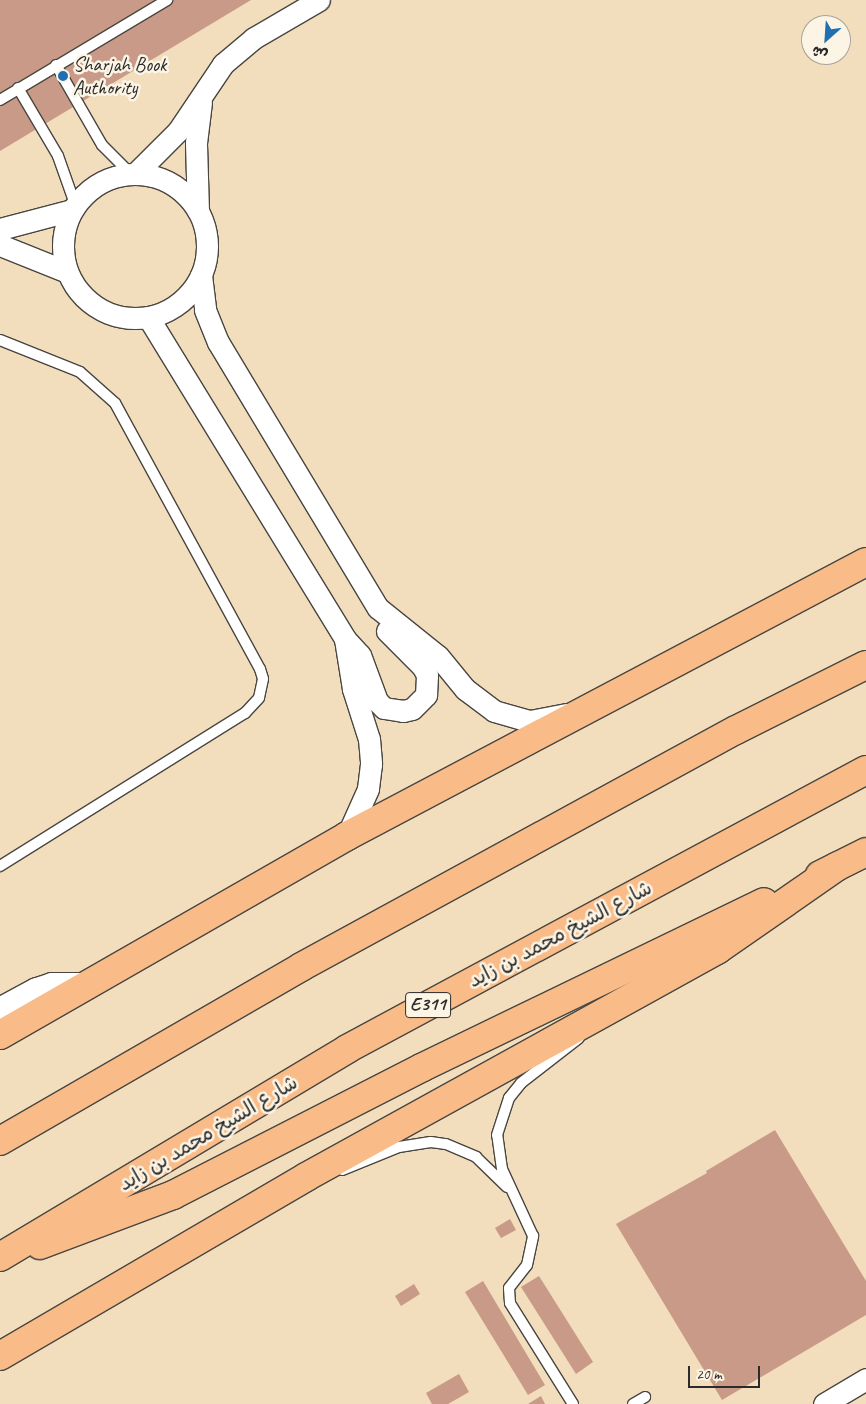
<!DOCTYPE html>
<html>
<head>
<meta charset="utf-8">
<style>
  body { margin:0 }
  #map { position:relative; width:866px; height:1404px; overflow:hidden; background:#f2ddbd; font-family:Caveat,"Playpen Sans Arabic",sans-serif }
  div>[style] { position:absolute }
  .building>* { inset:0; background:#c99a87 }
  .roads { filter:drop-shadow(1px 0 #494641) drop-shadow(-1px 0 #494641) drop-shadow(0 1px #494641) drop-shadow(0 -1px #494641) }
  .service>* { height:10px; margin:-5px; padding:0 5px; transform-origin:5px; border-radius:5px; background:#fff }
  .minor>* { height:21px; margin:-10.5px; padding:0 10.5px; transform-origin:10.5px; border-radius:10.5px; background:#fff }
  .minor>.ring { margin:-10.5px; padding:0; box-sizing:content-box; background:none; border:21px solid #fff; border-radius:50% }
  .tertiary>* { height:26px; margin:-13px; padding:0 13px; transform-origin:13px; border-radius:13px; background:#fff }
  .motorway>* { height:28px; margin:-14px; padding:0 14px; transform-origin:14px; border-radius:14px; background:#f9bc89 }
  .dots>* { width:14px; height:14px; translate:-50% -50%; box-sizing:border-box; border:2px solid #fcf5e5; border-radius:50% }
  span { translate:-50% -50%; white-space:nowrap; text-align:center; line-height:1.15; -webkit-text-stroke:5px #fcf5e5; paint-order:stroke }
  .shield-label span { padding:1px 4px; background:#fcf5e5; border:1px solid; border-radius:4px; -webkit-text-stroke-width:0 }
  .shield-label { font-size:19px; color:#2b2b2b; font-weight:700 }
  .poi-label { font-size:20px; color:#2b2b2b }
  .left { translate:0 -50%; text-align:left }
  .street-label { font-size:20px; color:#2b2b2b }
  .north { position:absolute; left:801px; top:15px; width:50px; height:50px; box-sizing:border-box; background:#fcf5e5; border:1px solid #a8a49b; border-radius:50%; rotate:206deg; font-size:14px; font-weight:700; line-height:20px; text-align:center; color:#2b2b2b }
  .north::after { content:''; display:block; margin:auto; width:18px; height:22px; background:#1f6fb2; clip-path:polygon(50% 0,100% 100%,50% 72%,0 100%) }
  .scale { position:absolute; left:688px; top:1366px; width:72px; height:22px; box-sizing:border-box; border:2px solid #2b2b2b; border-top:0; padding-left:6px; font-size:15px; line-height:18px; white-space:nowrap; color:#2b2b2b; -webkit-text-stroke:4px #fcf5e5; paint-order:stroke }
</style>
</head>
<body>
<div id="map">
  <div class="building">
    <div style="clip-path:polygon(0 0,251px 0,0 151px)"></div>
    <div style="clip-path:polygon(775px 1130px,866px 1281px,866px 1315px,722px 1400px,616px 1224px,707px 1173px,706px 1171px)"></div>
    <div style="clip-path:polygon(510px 1219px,516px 1230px,501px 1238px,495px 1228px)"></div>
    <div style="clip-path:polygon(539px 1276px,593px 1362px,576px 1374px,521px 1287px)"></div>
    <div style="clip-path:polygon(483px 1281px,545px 1385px,528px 1395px,465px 1292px)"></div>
    <div style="clip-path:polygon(414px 1284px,420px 1294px,401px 1306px,395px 1296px)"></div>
    <div style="clip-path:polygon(459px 1374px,469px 1392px,448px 1404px,432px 1404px,426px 1393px)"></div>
    <div style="clip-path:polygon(541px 1396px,545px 1404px,528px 1404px)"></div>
  </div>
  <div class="roads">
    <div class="service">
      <div style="left:56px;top:65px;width:92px;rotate:60.1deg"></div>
      <div style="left:102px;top:145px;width:41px;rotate:45deg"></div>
      <div style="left:18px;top:88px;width:79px;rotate:59.5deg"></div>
      <div style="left:58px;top:156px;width:51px;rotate:70.5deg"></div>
      <div style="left:0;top:100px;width:195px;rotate:-30.9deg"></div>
      <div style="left:0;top:340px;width:86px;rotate:21.8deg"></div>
      <div style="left:80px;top:372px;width:47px;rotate:41.5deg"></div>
      <div style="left:115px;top:403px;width:303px;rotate:61.4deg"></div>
      <div style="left:260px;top:669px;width:10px;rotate:73deg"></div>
      <div style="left:263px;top:679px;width:19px;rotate:102deg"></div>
      <div style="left:259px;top:698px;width:21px;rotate:133deg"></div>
      <div style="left:245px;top:713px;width:289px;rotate:148deg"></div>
      <div style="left:342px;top:1170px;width:61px;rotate:-22deg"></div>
      <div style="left:399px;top:1147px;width:32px;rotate:-9deg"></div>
      <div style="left:431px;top:1142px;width:15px;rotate:8deg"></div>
      <div style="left:446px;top:1144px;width:33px;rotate:23deg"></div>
      <div style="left:476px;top:1157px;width:43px;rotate:44.1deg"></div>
      <div style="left:573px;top:1404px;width:119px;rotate:-122deg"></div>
      <div style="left:510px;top:1303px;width:15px;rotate:-94deg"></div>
      <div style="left:509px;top:1288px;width:29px;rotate:-52deg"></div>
      <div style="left:527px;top:1265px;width:30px;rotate:-78deg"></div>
      <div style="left:533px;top:1236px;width:74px;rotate:-114.8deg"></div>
      <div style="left:502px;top:1169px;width:34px;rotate:-98deg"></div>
      <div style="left:497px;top:1135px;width:39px;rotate:-72deg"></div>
      <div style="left:509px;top:1098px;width:19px;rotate:-51deg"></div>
      <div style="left:521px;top:1083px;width:73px;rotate:-37.8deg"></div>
      <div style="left:633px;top:1404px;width:14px;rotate:-30deg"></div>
    </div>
    <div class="minor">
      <div style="left:135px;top:174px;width:61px;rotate:-45deg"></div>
      <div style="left:178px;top:131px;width:81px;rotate:-56.1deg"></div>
      <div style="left:223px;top:64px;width:40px;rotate:-40deg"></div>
      <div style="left:254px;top:38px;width:75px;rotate:-30.3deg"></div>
      <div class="ring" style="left:63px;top:174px;width:123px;height:123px"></div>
      <div style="left:198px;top:211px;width:68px;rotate:-91.7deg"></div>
      <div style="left:196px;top:143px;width:41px;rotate:-83deg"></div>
      <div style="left:0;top:229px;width:74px;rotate:-14.8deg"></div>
      <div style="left:0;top:245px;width:72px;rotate:21.9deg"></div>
      <div style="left:201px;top:275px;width:35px;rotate:83deg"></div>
      <div style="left:205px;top:310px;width:35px;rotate:68deg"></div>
      <div style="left:218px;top:342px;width:310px;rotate:59deg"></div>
      <div style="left:378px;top:608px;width:77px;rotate:38.7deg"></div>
      <div style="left:438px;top:656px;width:43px;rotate:50.7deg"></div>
      <div style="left:465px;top:689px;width:36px;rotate:37deg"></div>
      <div style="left:494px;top:711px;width:37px;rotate:16deg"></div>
      <div style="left:530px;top:721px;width:37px;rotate:-11deg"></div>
      <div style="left:148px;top:317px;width:377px;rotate:58.5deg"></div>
      <div style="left:345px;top:639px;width:51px;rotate:80.9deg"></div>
      <div style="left:353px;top:689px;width:52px;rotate:72.3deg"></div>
      <div style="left:369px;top:739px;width:25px;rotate:85deg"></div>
      <div style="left:371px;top:764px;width:25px;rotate:97deg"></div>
      <div style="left:368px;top:789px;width:51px;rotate:114.1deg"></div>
      <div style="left:345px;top:639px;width:22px;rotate:47deg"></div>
      <div style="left:360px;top:655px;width:49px;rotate:69.7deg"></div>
      <div style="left:377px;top:701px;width:10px;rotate:45deg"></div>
      <div style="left:384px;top:708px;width:19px;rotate:9deg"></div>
      <div style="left:403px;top:711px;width:9px;rotate:-13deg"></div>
      <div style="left:412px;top:709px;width:20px;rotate:-45deg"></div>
      <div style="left:426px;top:695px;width:20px;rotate:-87deg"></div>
      <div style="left:427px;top:675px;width:9px;rotate:-117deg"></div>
      <div style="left:423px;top:667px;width:51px;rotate:-135deg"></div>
      <div style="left:824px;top:1404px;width:49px;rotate:-30.8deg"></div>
    </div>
    <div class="tertiary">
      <div style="left:0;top:1011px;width:42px;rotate:-28.4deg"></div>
      <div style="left:37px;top:991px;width:16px;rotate:-18deg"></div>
      <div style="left:52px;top:986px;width:31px"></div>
    </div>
    <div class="motorway">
      <div style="left:820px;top:875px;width:51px;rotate:-26.6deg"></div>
      <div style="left:0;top:1035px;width:400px;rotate:-29.8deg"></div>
      <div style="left:347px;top:836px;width:587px;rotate:-27.83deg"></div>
      <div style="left:0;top:1141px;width:348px;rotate:-30deg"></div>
      <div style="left:301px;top:967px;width:495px;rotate:-28.6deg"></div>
      <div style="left:736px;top:730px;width:145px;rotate:-26.6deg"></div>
      <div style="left:40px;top:1245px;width:142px;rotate:-20.6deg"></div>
      <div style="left:173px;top:1195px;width:279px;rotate:-27.1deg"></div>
      <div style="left:421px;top:1068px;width:381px;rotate:-25.8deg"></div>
      <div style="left:0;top:1257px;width:405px;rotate:-30.9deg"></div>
      <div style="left:347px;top:1049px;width:589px;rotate:-28.26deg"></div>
      <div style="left:0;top:1356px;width:355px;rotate:-30.3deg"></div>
      <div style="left:306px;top:1177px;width:470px;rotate:-28.9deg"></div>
      <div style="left:717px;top:950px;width:147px;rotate:-34.8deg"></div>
    </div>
  </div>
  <div class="dots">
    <div style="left:63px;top:76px;background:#1f6fb2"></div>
  </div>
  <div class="shield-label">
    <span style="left:428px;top:1005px">E311</span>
  </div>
  <div class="poi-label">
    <span class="left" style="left:73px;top:76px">Sharjah Book<br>Authority</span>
  </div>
  <div class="street-label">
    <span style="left:560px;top:934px;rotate:-28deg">شارع الشيخ محمد بن زايد</span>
    <span style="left:208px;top:1133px;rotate:-31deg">شارع الشيخ محمد بن زايد</span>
  </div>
  <div class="north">ش</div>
  <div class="scale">20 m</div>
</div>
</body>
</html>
